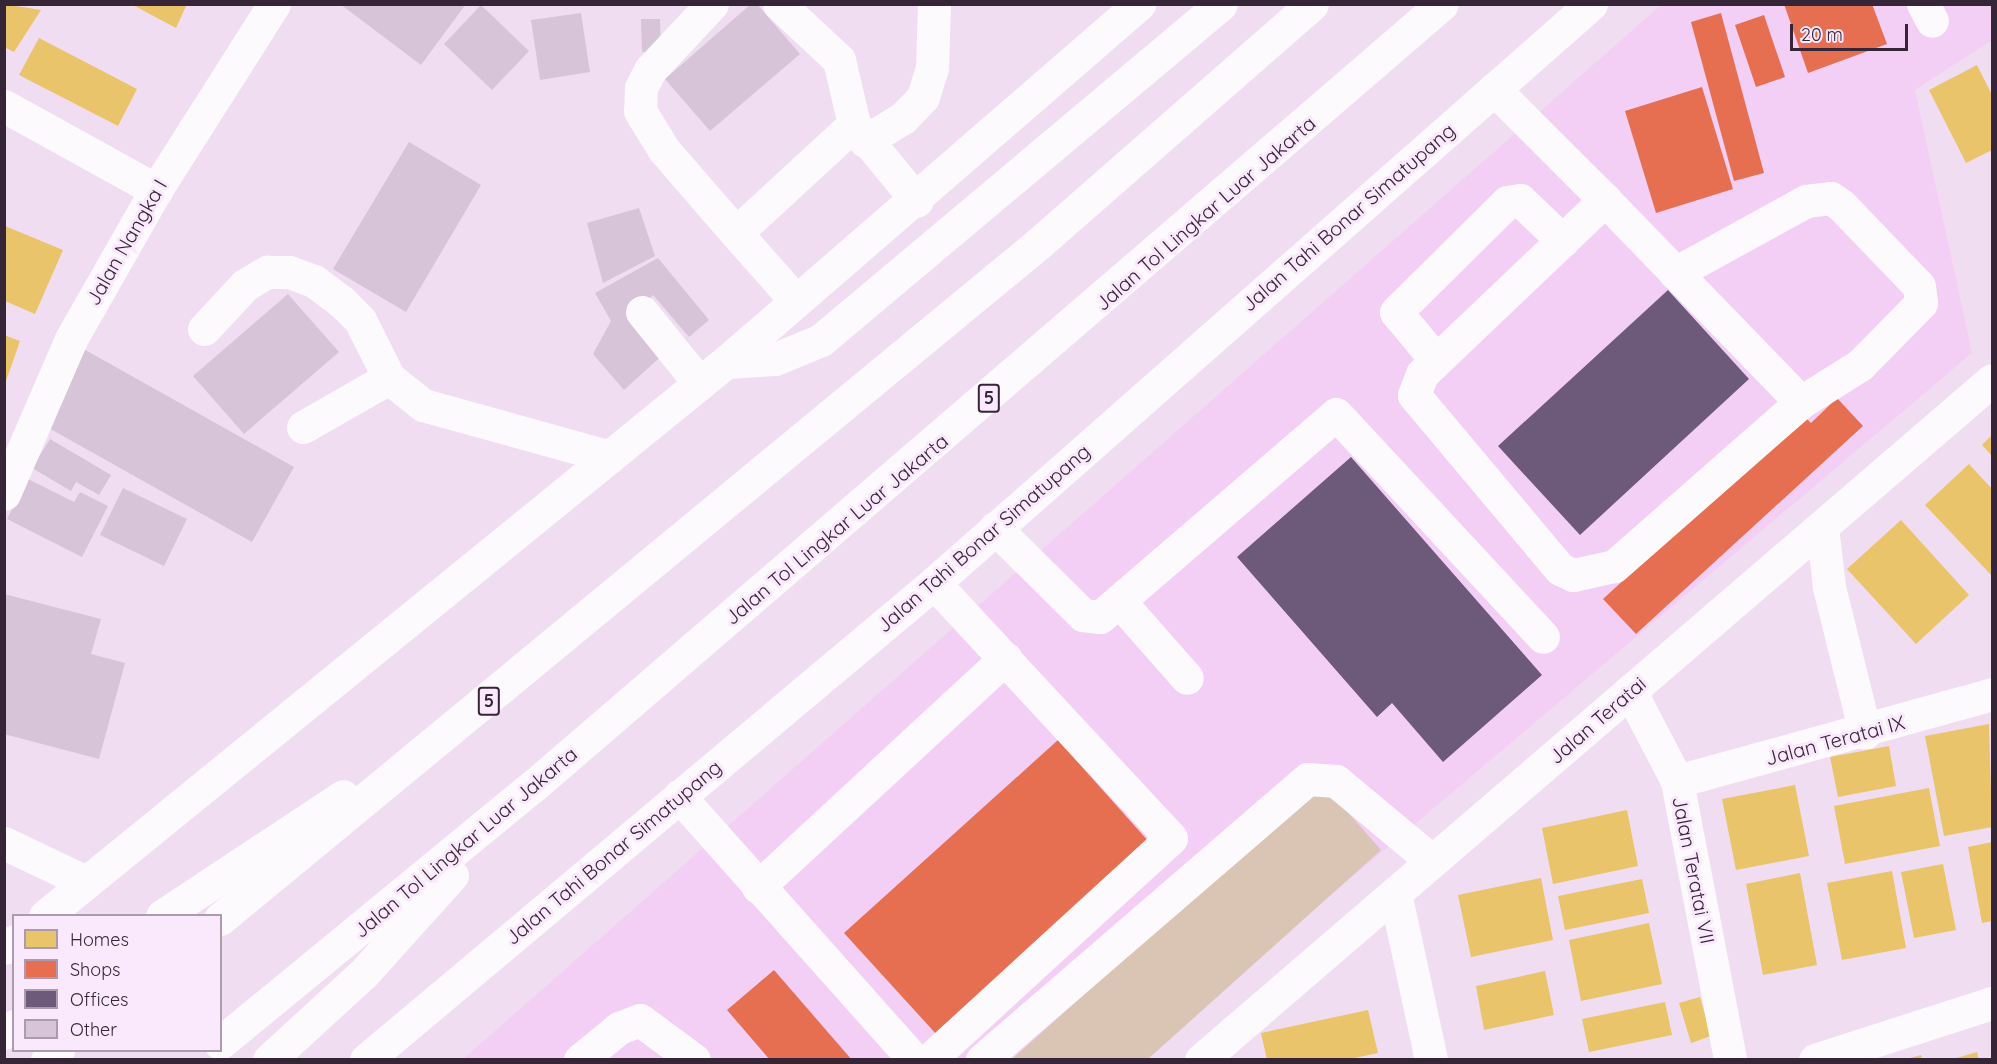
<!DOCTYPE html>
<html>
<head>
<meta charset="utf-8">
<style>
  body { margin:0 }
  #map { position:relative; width:1997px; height:1064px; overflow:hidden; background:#f0ddf2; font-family:Quicksand,sans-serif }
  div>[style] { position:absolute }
  .built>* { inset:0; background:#f3cff6 }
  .green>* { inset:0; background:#dac4b4 }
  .homes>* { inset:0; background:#e9c46a }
  .shops>* { inset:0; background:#e76f51 }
  .offices>* { inset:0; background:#6d597a }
  .building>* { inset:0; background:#d7c4d8 }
  .minor>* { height:33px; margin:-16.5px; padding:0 16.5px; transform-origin:16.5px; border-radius:16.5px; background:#fdfafd }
  .highway>* { height:33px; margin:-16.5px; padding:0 16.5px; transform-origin:16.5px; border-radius:16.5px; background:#fdfafd }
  span { translate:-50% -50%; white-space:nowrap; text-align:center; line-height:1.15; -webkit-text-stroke:6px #fae8fc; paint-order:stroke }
  .shield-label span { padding:2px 4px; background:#fae8fc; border:2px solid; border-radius:4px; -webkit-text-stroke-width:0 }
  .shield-label { font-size:18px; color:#362537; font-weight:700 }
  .street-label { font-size:20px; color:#362537 }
  .frame { position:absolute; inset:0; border:6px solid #362537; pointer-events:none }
  .legend { position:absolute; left:12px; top:914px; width:210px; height:138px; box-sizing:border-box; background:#fae8fc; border:2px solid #ac9aad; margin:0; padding:8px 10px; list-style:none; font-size:18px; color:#362537 }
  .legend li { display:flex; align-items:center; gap:12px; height:30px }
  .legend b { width:30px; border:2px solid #ac9aad }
  .scale { position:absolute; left:1790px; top:24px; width:118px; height:27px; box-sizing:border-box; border:3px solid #362537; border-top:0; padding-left:8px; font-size:18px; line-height:21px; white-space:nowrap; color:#362537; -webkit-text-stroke:4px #fae8fc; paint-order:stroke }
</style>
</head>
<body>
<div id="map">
  <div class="built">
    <div style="clip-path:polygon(1661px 5px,1992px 5px,1992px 40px,1915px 90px,1972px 353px,1137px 1059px,462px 1060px)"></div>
  </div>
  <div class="green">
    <div style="clip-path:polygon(1321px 782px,1381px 850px,1148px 1059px,1011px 1060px)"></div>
  </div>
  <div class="homes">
    <div style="clip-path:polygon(4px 4px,41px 10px,14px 52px,4px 47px)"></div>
    <div style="clip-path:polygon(131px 4px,187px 4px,176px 28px)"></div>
    <div style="clip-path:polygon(39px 38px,137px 89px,118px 126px,19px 75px)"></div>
    <div style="clip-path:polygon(1977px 65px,1992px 95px,1992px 150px,1966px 163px,1929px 90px)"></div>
    <div style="clip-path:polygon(5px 226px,63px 250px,35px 314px,5px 301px)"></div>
    <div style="clip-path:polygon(4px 335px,20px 341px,5px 384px,4px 384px)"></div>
    <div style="clip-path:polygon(1992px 435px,1992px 456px,1982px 445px)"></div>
    <div style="clip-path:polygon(1969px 464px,1992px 489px,1992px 576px,1925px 505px)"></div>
    <div style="clip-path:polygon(1901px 520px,1969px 595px,1916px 644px,1847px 569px)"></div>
    <div style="clip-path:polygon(1989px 724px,1992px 827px,1944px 836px,1925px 736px)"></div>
    <div style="clip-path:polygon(1889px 746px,1896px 786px,1838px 797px,1830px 757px)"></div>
    <div style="clip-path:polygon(1795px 785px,1809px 856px,1736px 870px,1722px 799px)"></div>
    <div style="clip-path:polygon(1929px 788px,1940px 846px,1845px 864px,1834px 806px)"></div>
    <div style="clip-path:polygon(1627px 810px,1638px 866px,1553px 884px,1542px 828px)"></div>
    <div style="clip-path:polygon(1992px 842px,1992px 921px,1982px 923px,1968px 847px)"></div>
    <div style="clip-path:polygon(1943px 864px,1956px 930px,1914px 938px,1901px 872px)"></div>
    <div style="clip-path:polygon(1892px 871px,1906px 948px,1842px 960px,1827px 883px)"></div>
    <div style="clip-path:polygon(1800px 873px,1817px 965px,1763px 975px,1746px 884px)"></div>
    <div style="clip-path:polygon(1541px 878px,1553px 940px,1471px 957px,1458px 895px)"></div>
    <div style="clip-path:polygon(1642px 879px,1649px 913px,1565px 930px,1558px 896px)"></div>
    <div style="clip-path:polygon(1649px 923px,1662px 984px,1581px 1001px,1569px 940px)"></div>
    <div style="clip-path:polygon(1545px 971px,1554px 1015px,1484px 1030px,1476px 986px)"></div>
    <div style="clip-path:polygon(1700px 997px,1711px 1036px,1691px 1043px,1679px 1003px)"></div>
    <div style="clip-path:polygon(1665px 1002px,1672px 1035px,1589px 1052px,1582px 1019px)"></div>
    <div style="clip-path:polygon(1368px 1010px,1378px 1053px,1345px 1060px,1267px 1060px,1261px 1033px)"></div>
    <div style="clip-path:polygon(1977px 1052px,1979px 1060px,1953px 1060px,1953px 1059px)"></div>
    <div style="clip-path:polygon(1921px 1055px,1922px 1060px,1906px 1060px,1906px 1059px)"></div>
  </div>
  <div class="shops">
    <div style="clip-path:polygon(1784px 4px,1872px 4px,1887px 44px,1808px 73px)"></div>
    <div style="clip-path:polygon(1721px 13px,1764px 173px,1734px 181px,1691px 22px)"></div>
    <div style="clip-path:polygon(1764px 15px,1785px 77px,1756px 87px,1735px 25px)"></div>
    <div style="clip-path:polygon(1702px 87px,1733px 189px,1656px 213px,1625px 111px)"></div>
    <div style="clip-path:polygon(1837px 398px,1863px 426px,1636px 634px,1603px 599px,1803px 415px,1811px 423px)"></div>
    <div style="clip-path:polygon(1058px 740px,1150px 843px,937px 1035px,844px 933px)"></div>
    <div style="clip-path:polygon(774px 970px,852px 1060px,770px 1060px,727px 1010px)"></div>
  </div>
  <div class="offices">
    <div style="clip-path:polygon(1668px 290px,1749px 379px,1580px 535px,1498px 446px)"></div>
    <div style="clip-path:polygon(1351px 457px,1542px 675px,1443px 762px,1392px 703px,1377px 717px,1237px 557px)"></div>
  </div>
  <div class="building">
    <div style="clip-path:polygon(340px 4px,466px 4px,421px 65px)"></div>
    <div style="clip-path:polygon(751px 4px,757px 4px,800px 54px,710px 131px,665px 79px)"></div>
    <div style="clip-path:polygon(481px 5px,529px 51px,492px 90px,444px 44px)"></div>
    <div style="clip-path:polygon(581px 13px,590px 72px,540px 80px,531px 20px)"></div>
    <div style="clip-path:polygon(641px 19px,660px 19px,661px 52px,642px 52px)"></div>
    <div style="clip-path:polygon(409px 142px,481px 185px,406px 312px,333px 269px)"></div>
    <div style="clip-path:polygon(639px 208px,655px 256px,603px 283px,587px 223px)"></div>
    <div style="clip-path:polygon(658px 258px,709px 320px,689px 337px,653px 295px,637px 312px,668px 350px,624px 390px,593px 354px,611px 321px,595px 293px)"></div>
    <div style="clip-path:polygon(288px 294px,339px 352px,244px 434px,193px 376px)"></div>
    <div style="clip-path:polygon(80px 347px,294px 467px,252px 542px,38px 422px)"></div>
    <div style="clip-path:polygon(50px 439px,111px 475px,99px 495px,76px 482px,71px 491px,32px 468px)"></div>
    <div style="clip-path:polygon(28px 479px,74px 502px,80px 492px,108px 506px,82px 557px,7px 519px)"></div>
    <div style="clip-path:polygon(123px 488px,187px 519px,164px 566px,100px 535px)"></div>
    <div style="clip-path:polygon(4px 594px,101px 619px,91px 654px,125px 663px,99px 759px,4px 734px)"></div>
  </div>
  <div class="minor">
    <div style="left:712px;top:4px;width:91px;rotate:133.2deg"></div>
    <div style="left:650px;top:70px;width:20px;rotate:117deg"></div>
    <div style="left:641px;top:88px;width:23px;rotate:92deg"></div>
    <div style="left:640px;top:111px;width:46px;rotate:58.4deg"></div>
    <div style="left:664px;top:150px;width:110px;rotate:49.1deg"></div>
    <div style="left:779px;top:4px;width:82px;rotate:43deg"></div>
    <div style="left:839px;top:60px;width:66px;rotate:76.8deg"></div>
    <div style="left:1923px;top:4px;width:19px;rotate:62deg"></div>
    <div style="left:1494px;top:89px;width:157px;rotate:45deg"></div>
    <div style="left:1605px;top:200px;width:281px;rotate:45.9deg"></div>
    <div style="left:1801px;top:402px;width:249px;rotate:138.7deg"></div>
    <div style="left:1614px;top:566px;width:42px;rotate:167.6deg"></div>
    <div style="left:1573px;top:575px;width:14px;rotate:-155deg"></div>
    <div style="left:1560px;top:569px;width:227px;rotate:-130deg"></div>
    <div style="left:1414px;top:395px;width:22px;rotate:-69deg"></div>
    <div style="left:1422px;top:374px;width:253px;rotate:-43.6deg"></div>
    <div style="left:4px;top:106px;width:174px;rotate:28.9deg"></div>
    <div style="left:865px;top:141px;width:44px;rotate:-31.2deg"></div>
    <div style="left:903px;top:118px;width:29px;rotate:-46deg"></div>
    <div style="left:923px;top:97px;width:30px;rotate:-73deg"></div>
    <div style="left:932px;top:68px;width:64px;rotate:-88.2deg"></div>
    <div style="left:1675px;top:273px;width:149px;rotate:-28.8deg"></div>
    <div style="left:1806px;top:201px;width:25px;rotate:-7deg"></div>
    <div style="left:1831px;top:198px;width:12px;rotate:35deg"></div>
    <div style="left:1841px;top:205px;width:112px;rotate:46.1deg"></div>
    <div style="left:1919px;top:286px;width:17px;rotate:83deg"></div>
    <div style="left:1921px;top:303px;width:87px;rotate:134.5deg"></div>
    <div style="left:1860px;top:365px;width:70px;rotate:147.9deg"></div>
    <div style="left:796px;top:301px;width:91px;rotate:-131.4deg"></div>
    <div style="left:736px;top:233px;width:161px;rotate:-42.7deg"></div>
    <div style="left:854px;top:124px;width:99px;rotate:50.7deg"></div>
    <div style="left:642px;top:312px;width:92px;rotate:51.1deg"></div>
    <div style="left:204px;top:329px;width:60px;rotate:-47deg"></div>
    <div style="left:245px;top:285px;width:26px;rotate:-31deg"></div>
    <div style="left:267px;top:272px;width:22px"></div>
    <div style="left:289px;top:272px;width:27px;rotate:20deg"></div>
    <div style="left:314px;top:281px;width:34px;rotate:37deg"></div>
    <div style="left:341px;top:301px;width:27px;rotate:45deg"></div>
    <div style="left:360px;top:320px;width:65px;rotate:63.4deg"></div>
    <div style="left:389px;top:378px;width:43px;rotate:38.5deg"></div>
    <div style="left:423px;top:405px;width:194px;rotate:15.5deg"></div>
    <div style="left:1436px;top:360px;width:62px;rotate:-129.8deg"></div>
    <div style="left:1396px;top:312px;width:156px;rotate:-44.7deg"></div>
    <div style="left:1507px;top:202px;width:13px;rotate:-9deg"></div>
    <div style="left:1520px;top:200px;width:59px;rotate:43.6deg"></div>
    <div style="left:303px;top:427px;width:99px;rotate:-29.7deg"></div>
    <div style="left:4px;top:494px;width:169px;rotate:-66.6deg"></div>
    <div style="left:71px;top:339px;width:172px;rotate:-60.3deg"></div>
    <div style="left:156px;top:190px;width:220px;rotate:-57.6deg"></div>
    <div style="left:1822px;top:527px;width:60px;rotate:83.3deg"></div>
    <div style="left:1829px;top:587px;width:150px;rotate:76.1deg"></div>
    <div style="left:995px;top:528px;width:124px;rotate:44.7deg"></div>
    <div style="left:1083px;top:615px;width:17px;rotate:7deg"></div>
    <div style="left:1100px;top:617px;width:311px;rotate:-40.7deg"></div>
    <div style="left:1336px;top:414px;width:304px;rotate:47.1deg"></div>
    <div style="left:1120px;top:602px;width:101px;rotate:48.6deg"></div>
    <div style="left:1630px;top:691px;width:102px;rotate:62.4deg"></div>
    <div style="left:1677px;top:781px;width:284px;rotate:79.2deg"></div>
    <div style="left:1677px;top:781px;width:327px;rotate:-15.4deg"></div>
    <div style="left:679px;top:796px;width:353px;rotate:48.3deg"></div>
    <div style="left:4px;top:843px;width:91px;rotate:25.4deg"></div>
    <div style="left:758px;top:887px;width:337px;rotate:-42.8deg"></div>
    <div style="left:1395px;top:893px;width:171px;rotate:77.8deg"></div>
    <div style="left:580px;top:1060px;width:50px;rotate:-39.4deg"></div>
    <div style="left:619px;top:1028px;width:22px;rotate:-21deg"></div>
    <div style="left:640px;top:1020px;width:67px;rotate:36.5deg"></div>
    <div style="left:929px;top:1060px;width:328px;rotate:-42.5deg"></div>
    <div style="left:1171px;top:838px;width:348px;rotate:-132.9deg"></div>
    <div style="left:982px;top:1060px;width:430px;rotate:-40.8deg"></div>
    <div style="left:1308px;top:779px;width:28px;rotate:4deg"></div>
    <div style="left:1336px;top:781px;width:125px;rotate:39.8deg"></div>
    <div style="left:1201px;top:1060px;width:1043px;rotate:-40.68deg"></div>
    <div style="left:1815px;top:1060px;width:186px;rotate:-17.9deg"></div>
  </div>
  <div class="highway">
    <div style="left:726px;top:362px;width:49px;rotate:-3.5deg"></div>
    <div style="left:775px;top:359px;width:50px;rotate:-22.4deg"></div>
    <div style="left:821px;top:340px;width:522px;rotate:-40.03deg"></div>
    <div style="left:45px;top:916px;width:878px;rotate:-39.13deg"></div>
    <div style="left:726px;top:362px;width:547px;rotate:-40.92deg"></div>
    <div style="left:162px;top:916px;width:217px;rotate:-33.5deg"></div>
    <div style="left:220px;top:919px;width:1061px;rotate:-39.53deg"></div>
    <div style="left:1038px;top:244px;width:364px;rotate:-41.2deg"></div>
    <div style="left:4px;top:948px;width:12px;rotate:-35deg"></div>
    <div style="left:4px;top:1033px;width:12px;rotate:-35deg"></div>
    <div style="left:220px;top:1043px;width:404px;rotate:-39.4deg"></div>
    <div style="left:532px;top:787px;width:1200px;rotate:-40.71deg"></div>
    <div style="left:47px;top:1060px;width:15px;rotate:-42deg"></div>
    <div style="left:269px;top:1060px;width:127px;rotate:-42.5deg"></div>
    <div style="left:363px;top:974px;width:133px;rotate:-48deg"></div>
    <div style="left:366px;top:1060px;width:742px;rotate:-40.02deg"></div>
    <div style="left:934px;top:583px;width:876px;rotate:-41.39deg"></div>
  </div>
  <div class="shield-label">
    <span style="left:989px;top:398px">5</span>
    <span style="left:489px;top:701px">5</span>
  </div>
  <div class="street-label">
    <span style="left:1205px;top:213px;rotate:-41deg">Jalan Tol Lingkar Luar Jakarta</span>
    <span style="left:1348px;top:217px;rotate:-41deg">Jalan Tahi Bonar Simatupang</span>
    <span style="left:126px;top:242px;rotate:-60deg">Jalan Nangka I</span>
    <span style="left:836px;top:529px;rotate:-40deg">Jalan Tol Lingkar Luar Jakarta</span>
    <span style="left:983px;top:538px;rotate:-41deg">Jalan Tahi Bonar Simatupang</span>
    <span style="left:1597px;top:720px;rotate:-41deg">Jalan Teratai</span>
    <span style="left:1835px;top:740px;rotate:-15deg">Jalan Teratai IX</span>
    <span style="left:465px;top:842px;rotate:-40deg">Jalan Tol Lingkar Luar Jakarta</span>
    <span style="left:613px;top:852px;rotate:-40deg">Jalan Tahi Bonar Simatupang</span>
    <span style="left:1694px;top:870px;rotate:79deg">Jalan Teratai VII</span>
  </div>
  <div class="frame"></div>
  <ul class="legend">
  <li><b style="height:16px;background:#e9c46a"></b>Homes</li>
  <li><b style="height:16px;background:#e76f51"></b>Shops</li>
  <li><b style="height:16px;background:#6d597a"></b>Offices</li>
  <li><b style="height:16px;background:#d7c4d8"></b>Other</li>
  </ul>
  <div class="scale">20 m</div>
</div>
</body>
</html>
